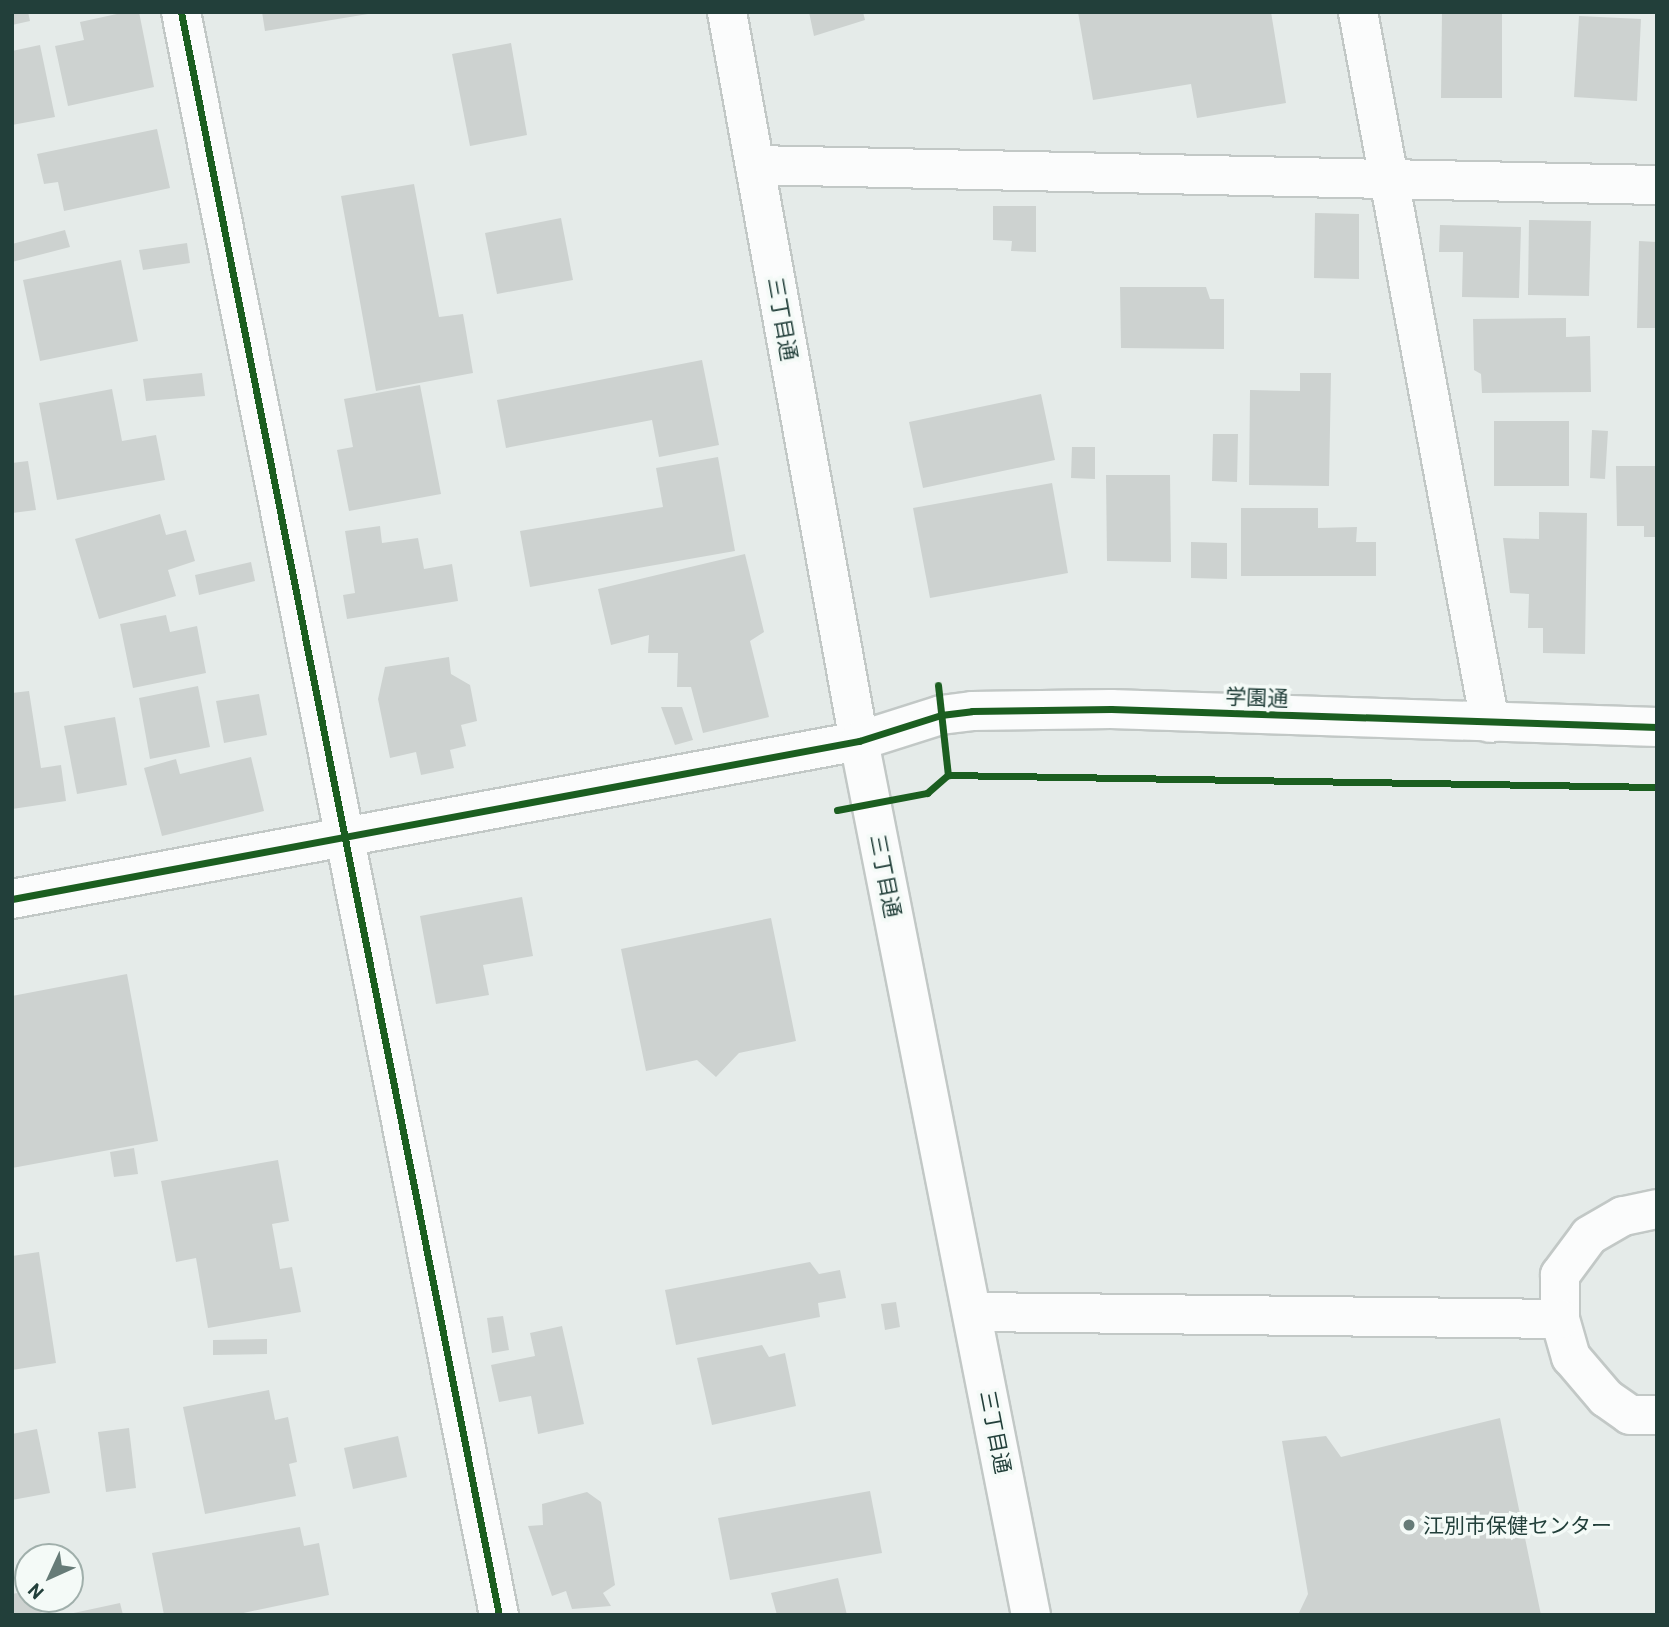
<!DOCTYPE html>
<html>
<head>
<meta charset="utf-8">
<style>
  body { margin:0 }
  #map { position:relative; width:1669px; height:1627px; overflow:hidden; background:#e5ebe9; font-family:Barlow,"Noto Sans JP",sans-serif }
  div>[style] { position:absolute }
  .building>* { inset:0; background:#cdd2d0 }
  .roads { filter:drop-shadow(2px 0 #c2c8c6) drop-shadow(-2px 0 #c2c8c6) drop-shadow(0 2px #c2c8c6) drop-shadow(0 -2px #c2c8c6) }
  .minor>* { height:38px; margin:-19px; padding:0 19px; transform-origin:19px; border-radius:19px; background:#fbfcfc }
  .tertiary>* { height:38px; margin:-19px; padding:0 19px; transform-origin:19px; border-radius:19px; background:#fbfcfc }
  .cycleway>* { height:7px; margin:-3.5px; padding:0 3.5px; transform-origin:3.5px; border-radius:3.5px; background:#1b5e20 }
  .dots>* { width:19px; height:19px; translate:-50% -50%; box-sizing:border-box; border:4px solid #f4faf7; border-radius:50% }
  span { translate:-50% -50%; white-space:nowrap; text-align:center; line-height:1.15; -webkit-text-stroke:7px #f4faf7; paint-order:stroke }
  .street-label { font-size:21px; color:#223f3a }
  .poi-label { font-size:21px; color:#223f3a }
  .left { translate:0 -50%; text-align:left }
  .frame { position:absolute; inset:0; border:14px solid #223f3a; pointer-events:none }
  .north { position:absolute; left:14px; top:1543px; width:70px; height:70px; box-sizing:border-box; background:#f4faf7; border:2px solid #a0afab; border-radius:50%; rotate:225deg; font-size:19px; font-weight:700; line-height:28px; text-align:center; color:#223f3a }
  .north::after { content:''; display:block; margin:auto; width:24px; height:32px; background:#667b77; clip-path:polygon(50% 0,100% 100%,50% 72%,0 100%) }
</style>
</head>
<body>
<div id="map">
  <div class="building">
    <div style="clip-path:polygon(12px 12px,28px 12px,30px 21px,12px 25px)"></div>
    <div style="clip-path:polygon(126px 12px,139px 12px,154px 87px,68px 106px,55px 46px,84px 40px,80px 22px)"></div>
    <div style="clip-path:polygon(262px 12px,368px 12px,368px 14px,265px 31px)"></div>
    <div style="clip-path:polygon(809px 12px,863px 12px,865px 20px,814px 36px)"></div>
    <div style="clip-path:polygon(1078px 12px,1271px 12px,1286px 103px,1197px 118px,1191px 84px,1093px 100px)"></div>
    <div style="clip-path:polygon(1442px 12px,1502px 12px,1502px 98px,1441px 98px)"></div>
    <div style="clip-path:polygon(1579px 16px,1641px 19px,1637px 101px,1574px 97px)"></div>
    <div style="clip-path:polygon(511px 43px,527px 135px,470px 146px,452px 54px)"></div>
    <div style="clip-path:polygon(40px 45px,55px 117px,12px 125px,12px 51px)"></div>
    <div style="clip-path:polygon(157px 129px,170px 188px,64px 211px,58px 182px,44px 184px,37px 154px)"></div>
    <div style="clip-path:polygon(414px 184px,439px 317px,463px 314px,473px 373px,376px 391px,341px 196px)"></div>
    <div style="clip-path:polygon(993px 206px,1036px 206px,1036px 252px,1011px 251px,1012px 241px,993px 240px)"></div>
    <div style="clip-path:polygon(1315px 213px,1359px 214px,1359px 279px,1314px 278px)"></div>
    <div style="clip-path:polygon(561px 218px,573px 280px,497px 294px,485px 233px)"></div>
    <div style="clip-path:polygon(1529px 220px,1591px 221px,1589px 296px,1528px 295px)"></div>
    <div style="clip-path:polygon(1440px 225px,1521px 227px,1519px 298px,1462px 297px,1463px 252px,1439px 252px)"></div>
    <div style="clip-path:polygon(65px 230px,70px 247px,12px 262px,12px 244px)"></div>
    <div style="clip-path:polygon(1639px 241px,1657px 242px,1657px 328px,1637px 328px)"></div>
    <div style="clip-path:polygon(187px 243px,190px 263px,143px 270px,139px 250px)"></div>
    <div style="clip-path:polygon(121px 260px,138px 341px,40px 361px,23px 280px)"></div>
    <div style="clip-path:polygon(1120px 287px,1206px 287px,1210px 299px,1224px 299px,1224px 349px,1121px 348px)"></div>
    <div style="clip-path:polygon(1566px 318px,1566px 337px,1590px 336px,1591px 392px,1482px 393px,1481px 374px,1474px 370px,1473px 319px)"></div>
    <div style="clip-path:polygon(702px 360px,719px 445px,659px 457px,652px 420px,506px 448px,497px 400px)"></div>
    <div style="clip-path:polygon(202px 373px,205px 396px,146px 401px,143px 379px)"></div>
    <div style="clip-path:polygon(1300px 373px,1331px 373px,1329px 486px,1249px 485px,1250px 390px,1300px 391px)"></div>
    <div style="clip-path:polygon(420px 385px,441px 494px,349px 511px,337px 450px,353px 447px,344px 399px)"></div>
    <div style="clip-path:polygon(112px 389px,122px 441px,156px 435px,165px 480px,57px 500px,39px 403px)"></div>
    <div style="clip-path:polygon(1041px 394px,1055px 460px,923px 488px,909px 422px)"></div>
    <div style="clip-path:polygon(1494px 421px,1569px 421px,1569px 486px,1494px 486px)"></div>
    <div style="clip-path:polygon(1592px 430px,1608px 431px,1605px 479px,1590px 478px)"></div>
    <div style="clip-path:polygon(1213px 434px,1238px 434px,1237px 482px,1212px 481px)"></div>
    <div style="clip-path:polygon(1072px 447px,1095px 447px,1095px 479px,1071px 478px)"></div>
    <div style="clip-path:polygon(718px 457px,735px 551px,530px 587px,520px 531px,663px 507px,656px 468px)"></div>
    <div style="clip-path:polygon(28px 461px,36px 510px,12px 513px,12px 463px)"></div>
    <div style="clip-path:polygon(1616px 466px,1657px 466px,1657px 537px,1644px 537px,1644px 526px,1617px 526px)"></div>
    <div style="clip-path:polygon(1106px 475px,1170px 475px,1171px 562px,1107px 561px)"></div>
    <div style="clip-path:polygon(1052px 483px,1068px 573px,930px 598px,913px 508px)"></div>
    <div style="clip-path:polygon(1241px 508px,1318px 508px,1318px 528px,1357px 527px,1356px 542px,1376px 542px,1376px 576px,1241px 576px)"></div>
    <div style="clip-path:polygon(1539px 512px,1587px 513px,1585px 654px,1543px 653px,1543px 628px,1528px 628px,1529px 594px,1510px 593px,1503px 538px,1539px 539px)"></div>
    <div style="clip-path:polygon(160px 514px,166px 535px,186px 530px,195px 561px,168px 570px,176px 596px,99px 619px,75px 539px)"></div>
    <div style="clip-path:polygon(380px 526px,382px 543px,418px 538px,424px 569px,452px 564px,458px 601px,347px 619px,343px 595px,355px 593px,345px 531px)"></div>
    <div style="clip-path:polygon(1191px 542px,1227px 543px,1227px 579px,1191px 578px)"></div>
    <div style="clip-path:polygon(745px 554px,764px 632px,750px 641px,769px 717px,703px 733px,691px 687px,677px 687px,678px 653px,648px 653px,649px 635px,611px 645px,598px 589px)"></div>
    <div style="clip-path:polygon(251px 562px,255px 581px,199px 595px,195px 575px)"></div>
    <div style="clip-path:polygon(166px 615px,170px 632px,197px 626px,206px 673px,133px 688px,120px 624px)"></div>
    <div style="clip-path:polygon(449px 657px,451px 674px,470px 685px,477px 721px,461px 725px,466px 746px,450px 750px,454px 768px,421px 775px,416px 752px,390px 758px,378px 699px,385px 667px)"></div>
    <div style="clip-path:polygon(198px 686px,210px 747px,150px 759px,139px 698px)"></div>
    <div style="clip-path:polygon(29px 691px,41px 768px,61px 765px,66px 801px,12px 809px,12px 693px)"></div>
    <div style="clip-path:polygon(259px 694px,267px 735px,224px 743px,216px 701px)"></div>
    <div style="clip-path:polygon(661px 707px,682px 707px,693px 740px,675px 745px)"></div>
    <div style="clip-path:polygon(115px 717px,127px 785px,77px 794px,64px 726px)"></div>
    <div style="clip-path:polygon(251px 757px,264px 811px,162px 836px,144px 768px,176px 759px,180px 774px)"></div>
    <div style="clip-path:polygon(522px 897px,533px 956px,483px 965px,489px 995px,436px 1004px,420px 916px)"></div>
    <div style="clip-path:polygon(771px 918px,796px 1041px,739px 1053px,716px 1077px,697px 1060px,646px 1071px,621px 949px)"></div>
    <div style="clip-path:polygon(127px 974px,158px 1141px,12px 1168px,12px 996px)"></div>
    <div style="clip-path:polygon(134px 1148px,138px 1174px,114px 1177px,110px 1152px)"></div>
    <div style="clip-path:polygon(278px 1160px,289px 1221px,272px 1224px,280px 1269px,292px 1267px,301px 1312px,208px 1328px,196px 1258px,176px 1262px,161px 1181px)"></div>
    <div style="clip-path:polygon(39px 1252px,56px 1363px,12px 1370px,12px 1256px)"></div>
    <div style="clip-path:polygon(810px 1262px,819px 1274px,840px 1270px,846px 1298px,818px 1303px,820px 1317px,676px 1345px,665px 1290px)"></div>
    <div style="clip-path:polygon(896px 1302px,900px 1327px,885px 1330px,881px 1304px)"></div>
    <div style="clip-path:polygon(503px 1316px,509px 1350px,492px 1353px,487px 1318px)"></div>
    <div style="clip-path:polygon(562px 1326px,584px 1424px,538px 1434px,531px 1396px,499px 1402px,491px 1365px,535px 1356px,530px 1333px)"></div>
    <div style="clip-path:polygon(267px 1339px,267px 1354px,213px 1355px,213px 1340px)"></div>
    <div style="clip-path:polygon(762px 1345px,769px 1357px,785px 1353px,796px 1406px,712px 1425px,697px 1358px)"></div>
    <div style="clip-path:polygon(269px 1390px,275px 1420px,288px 1417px,297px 1462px,289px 1464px,296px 1496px,205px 1514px,183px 1407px)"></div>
    <div style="clip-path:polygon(1500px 1418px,1541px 1615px,1298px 1615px,1308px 1594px,1282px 1441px,1326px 1436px,1341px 1457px)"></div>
    <div style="clip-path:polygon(129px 1428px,136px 1488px,106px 1492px,98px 1432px)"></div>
    <div style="clip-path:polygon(37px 1429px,50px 1493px,12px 1500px,12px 1434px)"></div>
    <div style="clip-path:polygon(398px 1436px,407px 1477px,353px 1489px,344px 1448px)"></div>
    <div style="clip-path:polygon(870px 1491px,882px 1553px,730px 1580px,718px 1518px)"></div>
    <div style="clip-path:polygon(587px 1492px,601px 1502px,615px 1585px,603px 1593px,611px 1606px,572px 1609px,566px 1591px,552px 1596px,528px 1526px,543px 1525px,542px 1504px)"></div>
    <div style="clip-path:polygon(300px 1527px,304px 1546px,319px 1543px,329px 1595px,234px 1615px,164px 1615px,152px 1553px)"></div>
    <div style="clip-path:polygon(838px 1578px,847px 1615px,777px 1615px,771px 1593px)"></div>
    <div style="clip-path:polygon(28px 1591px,28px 1599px,39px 1599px,42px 1615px,12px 1615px,12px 1594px)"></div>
    <div style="clip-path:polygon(120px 1603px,123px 1615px,69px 1615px,69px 1614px)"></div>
  </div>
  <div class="roads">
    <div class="minor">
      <div style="left:181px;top:12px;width:1634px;rotate:78.78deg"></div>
      <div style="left:1358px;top:12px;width:723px;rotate:79.48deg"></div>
      <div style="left:755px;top:165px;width:902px;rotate:1.27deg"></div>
      <div style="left:12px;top:899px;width:862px;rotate:-10.57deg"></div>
      <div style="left:1657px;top:1209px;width:35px;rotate:168deg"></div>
      <div style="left:1623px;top:1216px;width:39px;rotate:150deg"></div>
      <div style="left:1589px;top:1236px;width:49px;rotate:126.6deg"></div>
      <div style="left:1560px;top:1275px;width:44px;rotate:90deg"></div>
      <div style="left:1560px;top:1319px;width:40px;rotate:74deg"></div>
      <div style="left:1571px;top:1357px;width:54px;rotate:49.5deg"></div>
      <div style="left:1606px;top:1398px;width:29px;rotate:35deg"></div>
      <div style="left:1630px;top:1415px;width:27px"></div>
      <div style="left:973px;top:1312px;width:587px;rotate:0.68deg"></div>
    </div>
    <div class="tertiary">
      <div style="left:727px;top:12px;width:741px;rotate:79.74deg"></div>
      <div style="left:859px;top:741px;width:891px;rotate:78.87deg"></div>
      <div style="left:859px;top:741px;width:86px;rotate:-17.6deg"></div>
      <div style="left:941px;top:715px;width:31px;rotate:-7deg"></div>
      <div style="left:972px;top:711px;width:139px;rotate:-0.8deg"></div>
      <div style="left:1111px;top:709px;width:546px;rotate:1.89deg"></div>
    </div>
  </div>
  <div class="cycleway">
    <div style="left:181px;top:12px;width:1634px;rotate:78.78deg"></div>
    <div style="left:938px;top:685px;width:91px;rotate:83.7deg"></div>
    <div style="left:837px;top:810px;width:92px;rotate:-10.7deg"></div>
    <div style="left:927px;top:793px;width:28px;rotate:-41deg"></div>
    <div style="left:948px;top:775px;width:709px;rotate:0.97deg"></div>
    <div style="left:12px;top:899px;width:862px;rotate:-10.57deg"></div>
    <div style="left:859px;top:741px;width:86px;rotate:-17.6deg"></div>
    <div style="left:941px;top:715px;width:31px;rotate:-7deg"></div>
    <div style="left:972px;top:711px;width:139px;rotate:-0.8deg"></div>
    <div style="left:1111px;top:709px;width:546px;rotate:1.89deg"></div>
  </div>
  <div class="dots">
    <div style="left:1409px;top:1525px;background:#667b77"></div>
  </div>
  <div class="street-label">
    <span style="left:783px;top:319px;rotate:80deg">三丁目通</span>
    <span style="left:1257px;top:697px;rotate:2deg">学園通</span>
    <span style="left:886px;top:876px;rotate:79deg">三丁目通</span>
    <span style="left:996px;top:1432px;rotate:79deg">三丁目通</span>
  </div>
  <div class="poi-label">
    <span class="left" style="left:1423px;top:1525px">江別市保健センター</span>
  </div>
  <div class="frame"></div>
  <div class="north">N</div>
</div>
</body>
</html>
